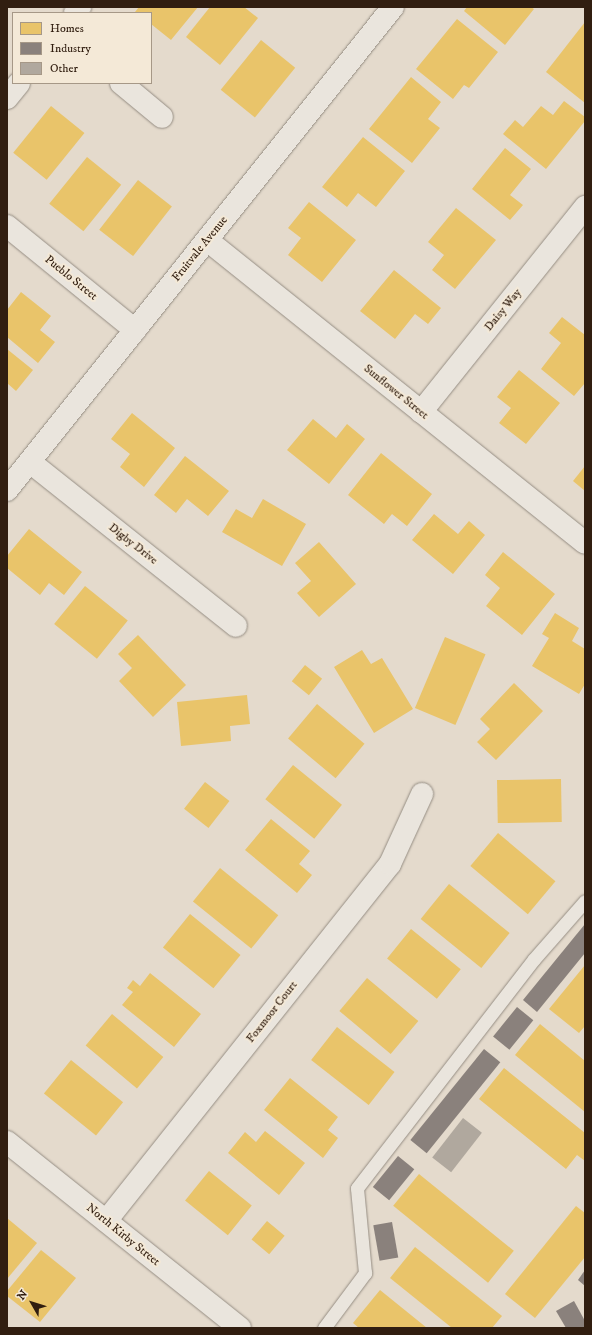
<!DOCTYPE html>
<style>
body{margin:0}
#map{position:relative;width:592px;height:1335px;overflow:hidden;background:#e4dacc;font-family:"IM FELL DW Pica",serif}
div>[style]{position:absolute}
.homes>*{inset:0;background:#e9c46a;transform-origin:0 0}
.industry>*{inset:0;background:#8a817c;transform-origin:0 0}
.building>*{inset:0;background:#b0a89e;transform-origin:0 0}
.roads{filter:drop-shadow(0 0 1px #958d83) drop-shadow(0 0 1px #958d83)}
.service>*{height:13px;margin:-6.5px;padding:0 6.5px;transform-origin:6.5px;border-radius:6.5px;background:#eae5dd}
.minor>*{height:22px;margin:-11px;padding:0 11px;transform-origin:11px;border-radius:11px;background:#eae5dd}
.tertiary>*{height:22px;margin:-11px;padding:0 11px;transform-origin:11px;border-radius:11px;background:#eae5dd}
span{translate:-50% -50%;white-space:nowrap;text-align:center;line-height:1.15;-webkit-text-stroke:4px #f4e9d7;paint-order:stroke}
.street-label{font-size:12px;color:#311e10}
.frame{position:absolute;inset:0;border:8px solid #311e10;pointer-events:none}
.legend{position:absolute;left:12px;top:12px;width:140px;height:72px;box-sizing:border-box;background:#f4e9d7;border:1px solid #a69887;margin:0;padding:5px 7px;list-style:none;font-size:12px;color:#311e10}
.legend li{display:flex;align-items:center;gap:8px;height:20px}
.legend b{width:20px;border:1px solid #a69887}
.north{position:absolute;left:12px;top:1283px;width:40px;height:40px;-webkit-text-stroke:3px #f4e9d7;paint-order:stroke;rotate:309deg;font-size:11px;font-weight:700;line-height:16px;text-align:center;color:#311e10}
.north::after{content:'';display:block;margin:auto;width:14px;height:18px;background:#311e10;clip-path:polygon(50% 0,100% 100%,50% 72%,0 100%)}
</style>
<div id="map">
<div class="homes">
<i style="clip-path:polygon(139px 7px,198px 7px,171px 40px,151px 24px,151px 13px,135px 12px)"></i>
<i style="clip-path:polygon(210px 7px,244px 7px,258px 18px,220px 65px,186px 37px)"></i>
<i style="clip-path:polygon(467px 7px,531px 7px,534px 9px,505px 45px,464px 11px)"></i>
<i style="clip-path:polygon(457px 19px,498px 52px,469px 88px,464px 85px,453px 99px,416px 69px)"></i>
<i style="clip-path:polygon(585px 22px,585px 103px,546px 72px)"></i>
<i style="left:261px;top:40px;width:44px;height:64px;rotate:39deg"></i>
<i style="clip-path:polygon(411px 77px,441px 102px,428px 119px,440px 128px,412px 163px,369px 129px)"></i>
<i style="clip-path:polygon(564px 101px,585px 117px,585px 121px,546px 169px,503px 134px,515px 120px,523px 127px,541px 106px,553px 115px)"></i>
<i style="left:51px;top:106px;width:43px;height:60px;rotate:39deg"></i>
<i style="clip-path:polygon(363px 137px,405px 171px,376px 207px,358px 193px,347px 207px,322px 187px)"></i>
<i style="clip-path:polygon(505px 148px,531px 169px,510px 195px,523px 205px,510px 220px,472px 189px)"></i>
<i style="left:87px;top:157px;width:44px;height:60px;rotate:39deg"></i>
<i style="left:138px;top:180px;width:43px;height:63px;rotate:38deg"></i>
<i style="clip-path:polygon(309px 202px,356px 240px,322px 282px,288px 255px,301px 238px,288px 228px)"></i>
<i style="clip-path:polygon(456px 208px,496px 240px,455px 289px,432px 270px,444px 255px,428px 242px)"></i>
<i style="clip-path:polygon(394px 270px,441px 308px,428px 324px,415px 314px,395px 339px,360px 311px)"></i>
<i style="clip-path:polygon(21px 292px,51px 316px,40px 330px,55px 342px,38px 363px,7px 337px,7px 310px)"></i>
<i style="clip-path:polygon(562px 317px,585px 335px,585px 383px,574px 396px,541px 369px,561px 343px,549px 333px)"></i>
<i style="clip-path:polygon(7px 349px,33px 370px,16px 391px,7px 383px)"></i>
<i style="clip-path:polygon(519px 370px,560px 403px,526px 444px,499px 423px,511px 408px,497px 397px)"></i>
<i style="clip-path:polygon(132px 413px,175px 448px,144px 487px,120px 467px,130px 454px,111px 439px)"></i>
<i style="clip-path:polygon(313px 419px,336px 438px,347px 424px,365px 439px,329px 484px,287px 450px)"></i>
<i style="clip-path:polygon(381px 453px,432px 494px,407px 526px,392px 514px,384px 524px,348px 495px)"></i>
<i style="clip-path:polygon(185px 456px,229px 491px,208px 516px,187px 499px,176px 513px,154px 495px)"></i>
<i style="clip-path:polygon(585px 466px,585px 491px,573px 481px)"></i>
<i style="clip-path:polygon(263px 499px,306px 524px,282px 566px,222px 532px,236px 509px,252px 518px)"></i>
<i style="clip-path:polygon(434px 514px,458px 534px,469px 521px,485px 535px,453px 574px,412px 540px)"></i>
<i style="clip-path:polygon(29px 529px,82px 572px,64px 595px,49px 583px,40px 595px,7px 568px,7px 556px)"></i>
<i style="clip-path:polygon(319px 542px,356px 584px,319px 617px,297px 593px,311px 581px,295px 563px)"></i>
<i style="clip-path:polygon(503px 552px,555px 594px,522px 635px,486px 606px,500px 588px,485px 575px)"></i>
<i style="left:85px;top:586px;width:55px;height:49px;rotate:39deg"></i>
<i style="clip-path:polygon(555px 613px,579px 628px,572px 641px,585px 649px,585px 684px,579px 694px,532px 666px,549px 638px,542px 634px)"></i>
<i style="clip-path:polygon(138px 635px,186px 685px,153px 717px,119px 681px,132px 668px,118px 654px)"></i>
<i style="left:445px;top:637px;width:44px;height:77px;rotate:23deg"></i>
<i style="clip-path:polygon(362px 650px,371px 664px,382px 658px,413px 709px,374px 733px,334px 667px)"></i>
<i style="left:305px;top:665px;width:22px;height:21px;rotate:39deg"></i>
<i style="clip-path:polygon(514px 683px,543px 711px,496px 760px,477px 742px,490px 729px,480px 719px)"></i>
<i style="clip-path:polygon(247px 695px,250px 724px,230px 726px,231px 741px,181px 746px,177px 702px)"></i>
<i style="left:317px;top:704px;width:62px;height:45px;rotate:40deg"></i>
<i style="left:293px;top:765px;width:63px;height:44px;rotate:39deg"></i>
<i style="left:561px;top:779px;width:43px;height:64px;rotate:89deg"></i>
<i style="left:205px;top:782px;width:31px;height:34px;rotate:38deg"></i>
<i style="clip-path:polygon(271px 819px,310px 851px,299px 864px,312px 875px,297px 893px,245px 850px)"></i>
<i style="left:498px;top:833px;width:75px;height:43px;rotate:40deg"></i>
<i style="left:220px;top:868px;width:75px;height:43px;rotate:39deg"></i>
<i style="left:449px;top:884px;width:78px;height:45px;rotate:39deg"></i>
<i style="left:190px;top:914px;width:65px;height:43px;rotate:39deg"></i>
<i style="left:411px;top:929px;width:64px;height:38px;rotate:39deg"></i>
<i style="clip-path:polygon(585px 965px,585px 1026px,579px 1033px,549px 1009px)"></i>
<i style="clip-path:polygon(150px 973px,201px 1014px,174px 1047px,122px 1005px,133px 992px,127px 988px,133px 980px,140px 986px)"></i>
<i style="left:367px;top:978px;width:67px;height:43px;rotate:40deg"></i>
<i style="left:112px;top:1014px;width:67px;height:41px;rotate:40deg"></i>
<i style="clip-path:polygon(540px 1024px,585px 1061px,585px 1112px,515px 1055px)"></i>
<i style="left:337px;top:1027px;width:73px;height:42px;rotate:38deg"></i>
<i style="left:71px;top:1060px;width:67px;height:43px;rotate:39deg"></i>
<i style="clip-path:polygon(504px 1068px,585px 1133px,585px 1161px,577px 1155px,566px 1169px,479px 1099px)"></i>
<i style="clip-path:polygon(290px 1078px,338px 1117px,328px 1130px,338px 1138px,323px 1158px,264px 1110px)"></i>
<i style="clip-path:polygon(265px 1131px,305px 1163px,279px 1195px,228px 1153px,245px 1132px,256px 1142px)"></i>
<i style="left:209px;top:1171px;width:55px;height:38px;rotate:39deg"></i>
<i style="left:419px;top:1174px;width:122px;height:41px;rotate:39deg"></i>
<i style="clip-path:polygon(576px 1206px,585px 1213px,585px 1257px,535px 1318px,505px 1294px)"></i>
<i style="clip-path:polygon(7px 1218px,37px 1243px,7px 1279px)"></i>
<i style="left:267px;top:1221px;width:23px;height:24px;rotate:40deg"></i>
<i style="clip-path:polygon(415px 1247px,502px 1316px,492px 1328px,452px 1328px,390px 1278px)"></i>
<i style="clip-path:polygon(41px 1250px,76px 1278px,40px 1322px,7px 1296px,7px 1291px)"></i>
<i style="clip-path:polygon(380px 1290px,427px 1328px,359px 1328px,353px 1323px)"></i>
</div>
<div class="industry">
<i style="clip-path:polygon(585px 924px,585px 953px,537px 1012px,523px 1000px)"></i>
<i style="left:517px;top:1007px;width:21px;height:38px;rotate:39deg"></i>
<i style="left:484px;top:1049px;width:21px;height:117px;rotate:39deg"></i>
<i style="left:398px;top:1156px;width:21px;height:40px;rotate:39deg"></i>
<i style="left:392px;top:1222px;width:36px;height:19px;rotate:80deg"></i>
<i style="clip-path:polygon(585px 1270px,585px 1286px,578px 1280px)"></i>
<i style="clip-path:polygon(574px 1301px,585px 1321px,585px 1328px,566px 1328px,556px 1311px)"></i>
</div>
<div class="building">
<i style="left:463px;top:1118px;width:24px;height:50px;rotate:38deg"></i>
</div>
<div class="roads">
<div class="service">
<i style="left:324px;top:1328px;width:69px;rotate:-53.3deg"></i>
<i style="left:365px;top:1273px;width:85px;rotate:-95.4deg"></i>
<i style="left:357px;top:1188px;width:289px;rotate:-52.3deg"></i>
<i style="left:534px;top:959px;width:77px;rotate:-48.7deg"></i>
</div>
<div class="minor">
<i style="left:75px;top:13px;width:8px;rotate:-50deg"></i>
<i style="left:121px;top:83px;width:53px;rotate:39.7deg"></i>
<i style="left:7px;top:98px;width:19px;rotate:-51deg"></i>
<i style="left:7px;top:226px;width:165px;rotate:39.1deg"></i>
<i style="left:207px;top:240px;width:484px;rotate:38.7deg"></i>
<i style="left:421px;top:412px;width:263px;rotate:-51.3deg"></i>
<i style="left:30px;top:462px;width:263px;rotate:38.5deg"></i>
<i style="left:7px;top:490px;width:618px;rotate:-51.37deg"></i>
<i style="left:106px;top:1221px;width:456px;rotate:-51.5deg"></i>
<i style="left:390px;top:864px;width:77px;rotate:-65.4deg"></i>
</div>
<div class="tertiary">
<i style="left:7px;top:1142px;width:298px;rotate:38.6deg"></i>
</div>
</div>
<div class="street-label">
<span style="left:200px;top:249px;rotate:-51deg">Fruitvale Avenue</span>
<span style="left:71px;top:278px;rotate:39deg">Pueblo Street</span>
<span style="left:503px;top:310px;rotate:-51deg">Daisy Way</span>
<span style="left:396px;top:392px;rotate:39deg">Sunflower Street</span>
<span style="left:133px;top:544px;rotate:38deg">Digby Drive</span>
<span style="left:272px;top:1012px;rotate:-52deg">Foxmoor Court</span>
<span style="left:123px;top:1235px;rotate:39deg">North Kirby Street</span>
</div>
<div class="frame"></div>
<ul class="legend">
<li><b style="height:11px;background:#e9c46a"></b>Homes</li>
<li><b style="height:11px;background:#8a817c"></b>Industry</li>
<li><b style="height:11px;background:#b0a89e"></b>Other</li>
</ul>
<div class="north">N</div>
</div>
